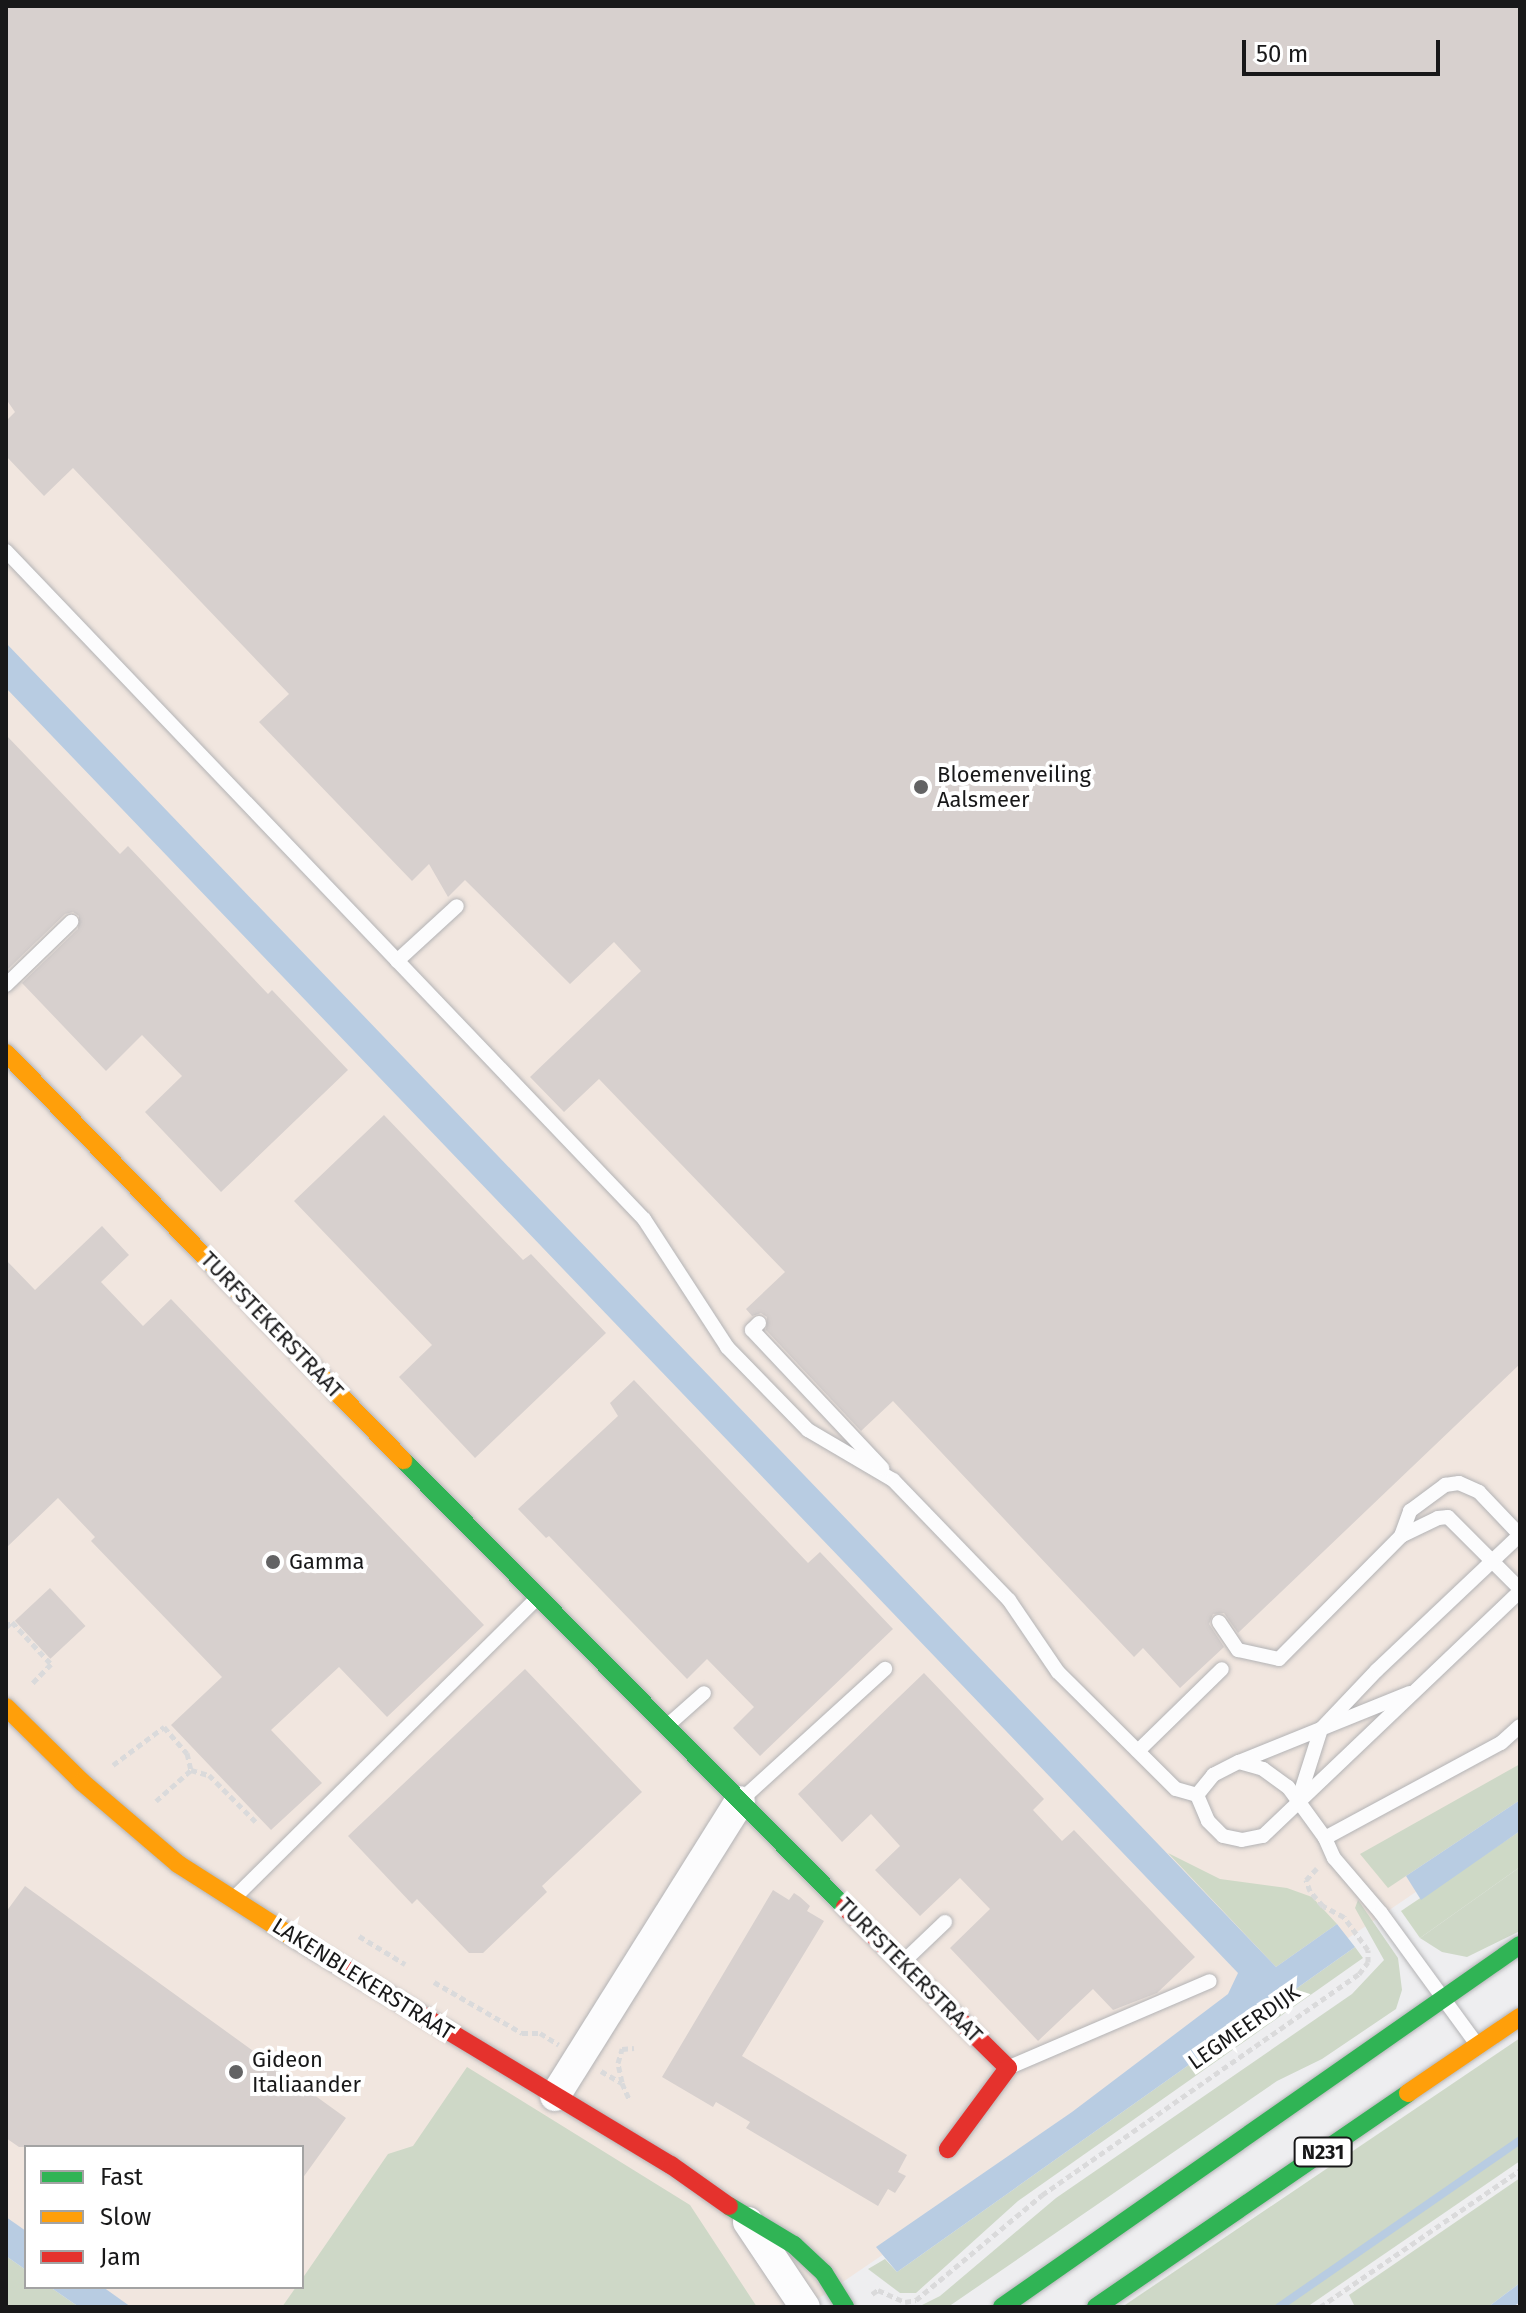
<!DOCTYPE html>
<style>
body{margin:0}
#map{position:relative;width:1526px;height:2313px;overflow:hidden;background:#eeeef0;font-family:"Fira Sans",sans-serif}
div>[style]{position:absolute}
.industrial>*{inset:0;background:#f1e6df}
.green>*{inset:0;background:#ced8c7}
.forest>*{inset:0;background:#ced9c6}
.water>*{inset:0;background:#b8cce2}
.stream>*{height:8px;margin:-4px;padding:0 4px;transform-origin:4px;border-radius:4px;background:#b8cce2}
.building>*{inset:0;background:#d7d0ce;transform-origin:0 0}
.path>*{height:5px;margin-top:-2.5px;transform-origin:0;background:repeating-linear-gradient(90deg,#dadadb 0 6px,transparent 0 10px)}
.roads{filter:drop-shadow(0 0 2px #b3b3b5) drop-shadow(0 0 2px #b3b3b5)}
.lane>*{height:14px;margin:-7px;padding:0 7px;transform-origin:7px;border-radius:7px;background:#fcfcfd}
.street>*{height:30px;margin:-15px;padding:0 15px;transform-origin:15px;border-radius:15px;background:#fcfcfd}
.fast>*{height:18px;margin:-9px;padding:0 9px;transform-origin:9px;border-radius:9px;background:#30b455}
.slow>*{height:18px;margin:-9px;padding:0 9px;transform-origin:9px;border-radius:9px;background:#ff9f0a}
.jam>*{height:18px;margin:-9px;padding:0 9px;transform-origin:9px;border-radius:9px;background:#e5322d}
.dots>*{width:22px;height:22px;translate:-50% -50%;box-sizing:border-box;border:4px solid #fff;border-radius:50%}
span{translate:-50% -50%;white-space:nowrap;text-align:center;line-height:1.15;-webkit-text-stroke:8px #fff;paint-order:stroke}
.shield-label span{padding:2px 6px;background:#fff;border:2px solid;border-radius:6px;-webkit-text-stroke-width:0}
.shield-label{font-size:20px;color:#181819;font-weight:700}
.poi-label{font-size:22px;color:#181819}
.left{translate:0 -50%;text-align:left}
.street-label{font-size:22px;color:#181819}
.frame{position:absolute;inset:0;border:8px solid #181819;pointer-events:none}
.legend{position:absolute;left:24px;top:2145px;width:280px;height:144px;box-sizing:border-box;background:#fff;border:2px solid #a3a3a3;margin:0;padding:10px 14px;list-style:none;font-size:24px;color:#181819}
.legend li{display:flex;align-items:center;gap:16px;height:40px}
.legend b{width:40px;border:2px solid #a3a3a3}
.scale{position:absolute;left:1242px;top:40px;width:198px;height:36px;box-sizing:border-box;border:4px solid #181819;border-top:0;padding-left:10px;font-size:24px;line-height:28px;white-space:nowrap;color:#181819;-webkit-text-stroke:6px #fff;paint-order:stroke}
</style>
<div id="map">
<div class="industrial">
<i style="clip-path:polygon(6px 6px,1520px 6px,1520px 1821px,806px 2307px,125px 2307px,97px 2287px,302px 2287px,302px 2147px,26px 2147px,26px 2236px,6px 2222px)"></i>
</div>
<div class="green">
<i style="clip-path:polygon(1520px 1764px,1520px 1800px,1388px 1888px,1360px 1854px)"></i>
<i style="clip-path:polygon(1520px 1867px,1520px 1931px,1467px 1957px,1442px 1952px,1420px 1938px)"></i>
<i style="clip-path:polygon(1358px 1900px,1398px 1958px,1402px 1990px,1396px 2009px,1322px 2059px,1277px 2081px,948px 2307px,918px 2307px,940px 2296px,1056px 2198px,1352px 1994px,1384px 1960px,1355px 1908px)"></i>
<i style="clip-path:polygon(1355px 1947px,1363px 1958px,1018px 2201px,916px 2293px,900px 2293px,868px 2269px,885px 2259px,897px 2272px)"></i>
<i style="clip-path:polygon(1520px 2038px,1520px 2161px,1307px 2307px,1122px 2307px)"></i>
<i style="clip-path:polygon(467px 2067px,690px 2205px,757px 2307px,282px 2307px,296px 2287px,302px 2287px,302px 2279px,388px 2154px,413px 2146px)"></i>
<i style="clip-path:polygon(1520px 2178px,1520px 2283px,1488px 2307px,1355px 2307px,1349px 2295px)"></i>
<i style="clip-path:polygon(6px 2256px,26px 2270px,26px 2287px,50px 2287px,79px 2307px,6px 2307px)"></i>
</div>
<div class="forest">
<i style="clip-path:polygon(1520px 1831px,1520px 1867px,1420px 1938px,1401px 1911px)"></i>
<i style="clip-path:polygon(1168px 1853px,1220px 1879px,1287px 1888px,1312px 1897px,1337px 1924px,1276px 1967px)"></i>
</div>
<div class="water">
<i style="clip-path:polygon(6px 643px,1276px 1967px,1337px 1924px,1355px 1947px,897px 2272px,876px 2247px,1072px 2112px,1228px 1994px,1238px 1973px,6px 688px)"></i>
<i style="clip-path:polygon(1520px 1800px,1520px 1831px,1421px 1900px,1406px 1876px)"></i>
<i style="clip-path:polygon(6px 2217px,26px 2231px,26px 2270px,6px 2256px)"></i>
<i style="clip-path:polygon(1520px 2283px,1520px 2302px,1513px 2307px,1488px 2307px)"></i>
<i style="clip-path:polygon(50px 2287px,103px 2287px,131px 2307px,79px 2307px)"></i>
</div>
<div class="stream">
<i style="left:1279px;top:2307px;width:293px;rotate:-34.7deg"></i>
</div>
<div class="building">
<i style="clip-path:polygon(6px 6px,1520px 6px,1520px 1364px,1238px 1633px,1224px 1613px,1213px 1614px,1209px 1624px,1224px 1647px,1180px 1688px,1143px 1648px,1134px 1657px,893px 1401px,861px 1431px,766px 1330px,767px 1317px,761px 1313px,752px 1316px,746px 1309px,785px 1272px,599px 1079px,564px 1112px,530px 1077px,641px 971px,614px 942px,570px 984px,465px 880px,448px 897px,429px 864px,412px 881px,259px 722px,289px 694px,73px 468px,44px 496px,6px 456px,6px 421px,15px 412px,6px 399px)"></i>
<i style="clip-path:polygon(6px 735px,120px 854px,128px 846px,268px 994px,272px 990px,348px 1070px,221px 1192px,145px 1112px,182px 1076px,142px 1035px,106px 1071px,22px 983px,78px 929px,79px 916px,73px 912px,65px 914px,8px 969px,6px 966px)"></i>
<i style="clip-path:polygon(384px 1115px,523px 1260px,531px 1254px,606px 1333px,475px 1458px,399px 1377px,432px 1345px,294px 1201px)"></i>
<i style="clip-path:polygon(102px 1226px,129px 1255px,101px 1282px,143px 1326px,171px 1299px,484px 1625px,387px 1717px,339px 1667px,271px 1730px,322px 1783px,271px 1830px,171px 1725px,222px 1677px,91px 1541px,95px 1537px,58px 1498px,6px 1548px,6px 1260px,35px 1290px)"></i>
<i style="clip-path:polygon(634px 1380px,808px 1563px,820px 1552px,893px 1629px,760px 1756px,733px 1728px,754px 1707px,707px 1659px,687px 1679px,549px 1536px,546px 1538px,518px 1509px,618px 1416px,610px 1403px)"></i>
<i style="left:50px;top:1588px;width:52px;height:48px;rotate:47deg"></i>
<i style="clip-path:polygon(525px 1669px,642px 1792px,542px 1886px,547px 1892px,483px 1953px,469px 1953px,417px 1899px,412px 1904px,348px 1836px)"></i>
<i style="clip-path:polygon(924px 1673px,1044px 1799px,1033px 1810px,1062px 1841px,1074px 1830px,1195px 1957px,1157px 1993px,1113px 2010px,1093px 1989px,1038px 2041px,950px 1948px,990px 1909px,960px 1878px,920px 1916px,875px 1870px,900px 1846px,871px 1814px,842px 1842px,798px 1794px)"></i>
<i style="clip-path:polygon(25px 1886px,346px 2118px,302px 2179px,302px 2147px,19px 2147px,6px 2138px,6px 1912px)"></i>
<i style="clip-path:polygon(773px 1890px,789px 1900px,794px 1893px,800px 1897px,810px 1906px,807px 1911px,824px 1921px,742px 2056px,907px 2155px,898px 2172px,906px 2176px,895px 2193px,888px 2189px,878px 2206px,746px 2128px,750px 2122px,716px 2102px,713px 2107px,662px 2077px)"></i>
</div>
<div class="path">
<i style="left:6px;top:1627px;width:8px;rotate:-40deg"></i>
<i style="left:12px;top:1622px;width:57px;rotate:47.1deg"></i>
<i style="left:51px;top:1664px;width:29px;rotate:134deg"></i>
<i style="left:113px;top:1765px;width:64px;rotate:-36.7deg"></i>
<i style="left:164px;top:1727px;width:35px;rotate:49deg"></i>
<i style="left:187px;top:1753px;width:17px;rotate:77deg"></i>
<i style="left:156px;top:1801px;width:47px;rotate:-41.5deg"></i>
<i style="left:191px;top:1770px;width:19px;rotate:16deg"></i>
<i style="left:209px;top:1775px;width:66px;rotate:45deg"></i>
<i style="left:359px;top:1936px;width:54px;rotate:31.3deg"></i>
<i style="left:434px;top:1982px;width:102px;rotate:30.1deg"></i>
<i style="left:522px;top:2033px;width:18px"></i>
<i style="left:540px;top:2033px;width:22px;rotate:32deg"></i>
<i style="left:601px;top:2071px;width:24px;rotate:30deg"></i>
<i style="left:622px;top:2083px;width:17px;rotate:66deg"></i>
<i style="left:622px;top:2082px;width:19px;rotate:-102deg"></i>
<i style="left:618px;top:2063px;width:15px;rotate:-74deg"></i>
<i style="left:622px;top:2049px;width:12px;rotate:-5deg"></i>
<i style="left:872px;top:2294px;width:7px;rotate:-34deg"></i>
<i style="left:878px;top:2290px;width:30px;rotate:24deg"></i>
<i style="left:905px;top:2302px;width:11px;rotate:-10deg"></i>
<i style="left:916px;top:2300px;width:164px;rotate:-39.8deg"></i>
<i style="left:1042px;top:2195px;width:386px;rotate:-34.9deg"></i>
<i style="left:1359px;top:1974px;width:15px;rotate:-53deg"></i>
<i style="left:1368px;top:1962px;width:12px;rotate:-90deg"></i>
<i style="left:1368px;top:1950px;width:41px;rotate:-126deg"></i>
<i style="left:1344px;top:1917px;width:24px;rotate:-152deg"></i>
<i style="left:1323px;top:1906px;width:20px;rotate:-131deg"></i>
<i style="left:1310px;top:1891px;width:12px;rotate:-110deg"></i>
<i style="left:1306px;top:1880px;width:16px;rotate:-47deg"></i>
<i style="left:1320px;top:2307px;width:242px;rotate:-34.4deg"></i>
</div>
<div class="roads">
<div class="lane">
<i style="left:6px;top:551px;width:924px;rotate:46.32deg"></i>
<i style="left:644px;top:1219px;width:153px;rotate:57deg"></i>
<i style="left:727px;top:1347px;width:116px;rotate:45.7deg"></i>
<i style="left:808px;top:1430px;width:99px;rotate:30.5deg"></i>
<i style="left:893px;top:1480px;width:167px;rotate:46deg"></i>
<i style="left:1009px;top:1600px;width:87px;rotate:55.8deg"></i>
<i style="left:1058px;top:1672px;width:166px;rotate:44.8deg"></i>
<i style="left:1176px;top:1789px;width:22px;rotate:16deg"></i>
<i style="left:397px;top:961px;width:81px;rotate:-42.5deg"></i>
<i style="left:6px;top:985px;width:91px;rotate:-44.1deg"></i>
<i style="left:759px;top:1323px;width:10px;rotate:135deg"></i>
<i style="left:752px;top:1330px;width:190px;rotate:46.7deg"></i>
<i style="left:1401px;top:1536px;width:41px;rotate:-25.9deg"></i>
<i style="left:1438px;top:1518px;width:10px;rotate:-6deg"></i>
<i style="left:1448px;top:1517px;width:102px;rotate:45deg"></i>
<i style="left:1219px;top:1622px;width:34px;rotate:56deg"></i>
<i style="left:1238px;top:1650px;width:42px;rotate:12.4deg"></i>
<i style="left:1279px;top:1659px;width:173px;rotate:-45.2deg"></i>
<i style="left:1401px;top:1536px;width:27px;rotate:-70deg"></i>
<i style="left:1410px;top:1511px;width:44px;rotate:-36.6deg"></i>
<i style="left:1445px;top:1485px;width:14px;rotate:-8deg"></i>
<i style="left:1459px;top:1483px;width:22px;rotate:24deg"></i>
<i style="left:1479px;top:1492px;width:59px;rotate:46.4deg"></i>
<i style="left:668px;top:1725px;width:48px;rotate:-41.6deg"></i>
<i style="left:1138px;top:1751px;width:117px;rotate:-44.3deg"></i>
<i style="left:1239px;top:1762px;width:184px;rotate:-22deg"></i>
<i style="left:1197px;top:1795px;width:28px;rotate:67deg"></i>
<i style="left:1208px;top:1821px;width:21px;rotate:45deg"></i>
<i style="left:1223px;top:1836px;width:19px;rotate:12deg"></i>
<i style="left:1242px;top:1840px;width:21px;rotate:-11deg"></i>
<i style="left:1263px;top:1836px;width:355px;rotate:-43.6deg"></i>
<i style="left:1197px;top:1795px;width:26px;rotate:-51deg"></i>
<i style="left:1213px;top:1775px;width:29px;rotate:-27deg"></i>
<i style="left:1239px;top:1762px;width:25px;rotate:16deg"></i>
<i style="left:1263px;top:1769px;width:31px;rotate:36deg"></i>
<i style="left:1288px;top:1787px;width:63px;rotate:54deg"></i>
<i style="left:1325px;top:1838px;width:22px;rotate:66deg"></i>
<i style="left:1334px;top:1858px;width:72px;rotate:49.5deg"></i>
<i style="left:1381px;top:1913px;width:160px;rotate:53.9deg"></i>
<i style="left:741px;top:1800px;width:195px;rotate:-42.3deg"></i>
<i style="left:1298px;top:1801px;width:76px;rotate:-72.3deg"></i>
<i style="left:1321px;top:1729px;width:81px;rotate:-46.5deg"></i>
<i style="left:1377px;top:1670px;width:197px;rotate:-43.4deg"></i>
<i style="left:1325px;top:1838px;width:200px;rotate:-28.4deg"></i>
<i style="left:1501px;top:1743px;width:25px;rotate:-42deg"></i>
<i style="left:236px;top:1896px;width:419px;rotate:-44.7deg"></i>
<i style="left:903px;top:1962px;width:58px;rotate:-43.6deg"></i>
<i style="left:1012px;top:2066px;width:215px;rotate:-23.2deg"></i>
</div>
<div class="street">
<i style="left:555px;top:2096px;width:348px;rotate:-57.9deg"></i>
<i style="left:748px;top:2222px;width:102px;rotate:56.2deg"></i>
</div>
<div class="fast">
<i style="left:403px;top:1460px;width:629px;rotate:45.32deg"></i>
<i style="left:729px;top:2206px;width:76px;rotate:31deg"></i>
<i style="left:794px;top:2245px;width:41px;rotate:43deg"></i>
<i style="left:824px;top:2273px;width:40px;rotate:58deg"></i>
<i style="left:1002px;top:2307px;width:632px;rotate:-34.95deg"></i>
<i style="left:1096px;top:2307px;width:378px;rotate:-34.4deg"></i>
</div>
<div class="slow">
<i style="left:6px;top:1053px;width:569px;rotate:45.71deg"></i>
<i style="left:6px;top:1707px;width:107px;rotate:44.6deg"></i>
<i style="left:82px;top:1782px;width:126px;rotate:40.5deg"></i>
<i style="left:178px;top:1864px;width:143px;rotate:32.5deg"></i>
<i style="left:1408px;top:2093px;width:135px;rotate:-34.2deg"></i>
</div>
<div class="jam">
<i style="left:845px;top:1907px;width:229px;rotate:44.6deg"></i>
<i style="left:1008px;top:2068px;width:101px;rotate:126.5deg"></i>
<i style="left:299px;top:1941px;width:434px;rotate:31.1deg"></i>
<i style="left:671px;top:2165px;width:71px;rotate:35.3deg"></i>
</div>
</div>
<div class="dots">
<i style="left:921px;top:787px;background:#636364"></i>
<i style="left:273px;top:1562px;background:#636364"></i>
<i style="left:236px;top:2072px;background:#636364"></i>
</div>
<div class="shield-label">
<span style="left:1323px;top:2152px">N231</span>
</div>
<div class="poi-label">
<span class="left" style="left:937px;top:787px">Bloemenveiling<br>Aalsmeer</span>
<span class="left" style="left:289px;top:1562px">Gamma</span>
<span class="left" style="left:252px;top:2072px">Gideon<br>Italiaander</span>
</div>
<div class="street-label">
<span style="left:272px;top:1325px;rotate:46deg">TURFSTEKERSTRAAT</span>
<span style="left:910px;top:1970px;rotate:45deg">TURFSTEKERSTRAAT</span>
<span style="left:363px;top:1979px;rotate:32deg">LAKENBLEKERSTRAAT</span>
<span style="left:1244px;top:2027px;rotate:-35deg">LEGMEERDIJK</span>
</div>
<div class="frame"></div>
<ul class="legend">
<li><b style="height:10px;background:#30b455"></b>Fast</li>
<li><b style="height:10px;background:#ff9f0a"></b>Slow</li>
<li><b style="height:10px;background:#e5322d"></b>Jam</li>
</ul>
<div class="scale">50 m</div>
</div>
